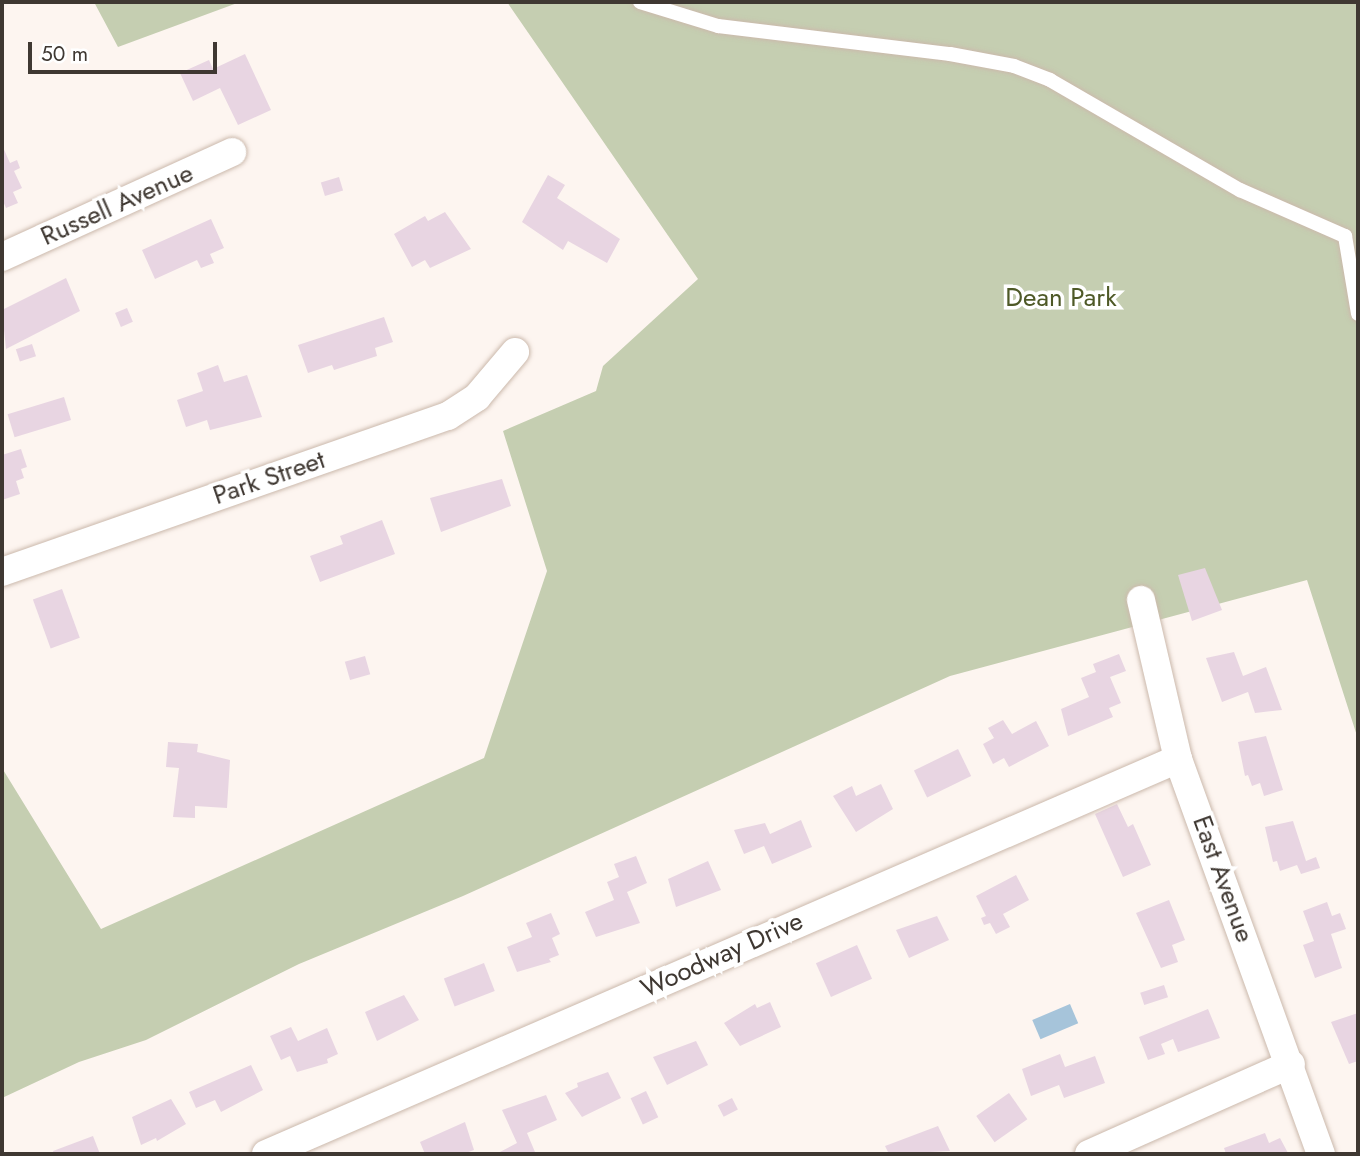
<!DOCTYPE html>
<style>
body{margin:0}
#map{position:relative;width:1360px;height:1156px;overflow:hidden;background:#fdf5f0;font-family:Jost,sans-serif}
div>[style]{position:absolute}
.green>*{inset:0;background:#c5ceb1}
.water>*{inset:0;background:#a6c4da;transform-origin:0 0}
.building>*{inset:0;background:#e8d5e2;transform-origin:0 0}
.roads{filter:drop-shadow(0 0 2px #cbb9ac) drop-shadow(0 0 2px #cbb9ac)}
.service>*{height:14px;margin:-7px;padding:0 7px;transform-origin:7px;border-radius:7px;background:#fff}
.minor>*{height:28px;margin:-14px;padding:0 14px;transform-origin:14px;border-radius:14px;background:#fff}
span{translate:-50% -50%;white-space:nowrap;text-align:center;line-height:1.15;-webkit-text-stroke:7px #fff;paint-order:stroke}
.street-label{font-size:26px;color:#3f3832}
.park-label{font-size:26px;color:#4e5927}
.frame{position:absolute;inset:0;border:4px solid #3f3832;pointer-events:none}
.scale{position:absolute;left:28px;top:42px;width:189px;height:32px;box-sizing:border-box;border:4px solid #3f3832;border-top:0;padding-left:9px;font-size:21px;line-height:24px;white-space:nowrap;color:#3f3832;-webkit-text-stroke:5px #fff;paint-order:stroke}
</style>
<div id="map">
<div class="green">
<i style="clip-path:polygon(94px 2px,240px 2px,118px 47px)"></i>
<i style="clip-path:polygon(507px 2px,1358px 2px,1358px 739px,1307px 580px,950px 676px,463px 896px,299px 964px,146px 1040px,79px 1062px,2px 1098px,2px 768px,101px 929px,484px 758px,547px 571px,503px 431px,596px 391px,603px 366px,698px 279px)"></i>
</div>
<div class="water">
<i style="left:1070px;top:1004px;width:21px;height:41px;rotate:67deg"></i>
</div>
<div class="building">
<i style="clip-path:polygon(245px 54px,271px 110px,238px 125px,220px 88px,193px 101px,180px 73px,209px 60px,213px 69px)"></i>
<i style="clip-path:polygon(2px 145px,10px 163px,17px 160px,20px 168px,14px 171px,22px 188px,13px 192px,18px 203px,6px 208px,2px 199px)"></i>
<i style="clip-path:polygon(548px 175px,565px 185px,557px 198px,620px 239px,607px 263px,568px 241px,563px 250px,522px 222px)"></i>
<i style="left:339px;top:177px;width:14px;height:19px;rotate:73deg"></i>
<i style="clip-path:polygon(445px 212px,471px 249px,430px 268px,425px 260px,412px 267px,394px 234px,425px 216px,428px 221px)"></i>
<i style="clip-path:polygon(211px 219px,224px 248px,210px 254px,214px 263px,201px 268px,197px 260px,155px 279px,142px 250px)"></i>
<i style="clip-path:polygon(66px 278px,80px 311px,6px 349px,2px 310px)"></i>
<i style="left:127px;top:308px;width:15px;height:13px;rotate:67deg"></i>
<i style="clip-path:polygon(384px 317px,393px 342px,375px 348px,377px 356px,334px 370px,332px 365px,308px 373px,298px 345px)"></i>
<i style="left:32px;top:344px;width:13px;height:17px;rotate:72deg"></i>
<i style="clip-path:polygon(218px 365px,224px 382px,247px 375px,262px 417px,210px 430px,207px 420px,186px 427px,177px 400px,203px 391px,197px 373px)"></i>
<i style="left:64px;top:397px;width:24px;height:59px;rotate:73deg"></i>
<i style="clip-path:polygon(21px 449px,27px 467px,21px 469px,24px 478px,16px 481px,20px 494px,2px 500px,2px 455px)"></i>
<i style="clip-path:polygon(502px 479px,511px 506px,441px 532px,430px 498px)"></i>
<i style="clip-path:polygon(382px 520px,395px 554px,320px 582px,310px 556px,343px 544px,340px 536px)"></i>
<i style="clip-path:polygon(1205px 568px,1222px 610px,1192px 621px,1178px 575px)"></i>
<i style="left:62px;top:589px;width:52px;height:31px;rotate:70deg"></i>
<i style="clip-path:polygon(1234px 652px,1243px 676px,1266px 667px,1282px 710px,1255px 713px,1248px 692px,1222px 702px,1206px 658px)"></i>
<i style="clip-path:polygon(1119px 654px,1126px 671px,1110px 677px,1121px 703px,1109px 708px,1113px 717px,1068px 736px,1061px 709px,1089px 697px,1081px 678px,1096px 672px,1093px 664px)"></i>
<i style="left:365px;top:656px;width:19px;height:21px;rotate:74deg"></i>
<i style="clip-path:polygon(1003px 720px,1012px 734px,1036px 721px,1049px 746px,1009px 767px,1004px 758px,993px 764px,983px 744px,994px 738px,988px 728px)"></i>
<i style="clip-path:polygon(1266px 736px,1283px 790px,1264px 796px,1260px 783px,1252px 786px,1248px 775px,1245px 776px,1238px 742px)"></i>
<i style="clip-path:polygon(168px 742px,198px 744px,197px 752px,230px 760px,227px 808px,195px 806px,195px 818px,173px 817px,179px 768px,166px 767px)"></i>
<i style="left:958px;top:749px;width:30px;height:49px;rotate:64deg"></i>
<i style="clip-path:polygon(881px 784px,893px 809px,856px 832px,833px 796px,852px 786px,856px 796px)"></i>
<i style="clip-path:polygon(1117px 804px,1128px 827px,1133px 824px,1151px 865px,1123px 877px,1095px 814px)"></i>
<i style="clip-path:polygon(801px 820px,812px 847px,772px 864px,764px 846px,744px 854px,734px 830px,765px 823px,770px 834px)"></i>
<i style="clip-path:polygon(1293px 821px,1306px 861px,1316px 857px,1320px 868px,1301px 874px,1297px 865px,1280px 871px,1277px 861px,1273px 862px,1265px 827px)"></i>
<i style="clip-path:polygon(636px 856px,647px 883px,627px 892px,640px 923px,596px 937px,585px 912px,614px 900px,607px 882px,619px 877px,614px 864px)"></i>
<i style="clip-path:polygon(708px 861px,721px 890px,676px 907px,668px 879px)"></i>
<i style="clip-path:polygon(1016px 875px,1029px 900px,1003px 914px,1010px 927px,996px 934px,990px 923px,984px 925px,981px 918px,986px 916px,976px 896px)"></i>
<i style="clip-path:polygon(1169px 900px,1185px 940px,1172px 945px,1178px 962px,1161px 968px,1136px 913px)"></i>
<i style="clip-path:polygon(1327px 902px,1332px 916px,1340px 913px,1346px 929px,1331px 934px,1342px 968px,1315px 978px,1303px 945px,1314px 941px,1303px 911px)"></i>
<i style="clip-path:polygon(551px 913px,560px 934px,552px 938px,559px 955px,549px 959px,551px 962px,517px 972px,507px 947px,532px 937px,526px 923px)"></i>
<i style="clip-path:polygon(937px 916px,949px 940px,909px 958px,896px 930px)"></i>
<i style="left:857px;top:945px;width:37px;height:45px;rotate:66deg"></i>
<i style="left:484px;top:963px;width:30px;height:43px;rotate:69deg"></i>
<i style="left:1164px;top:985px;width:13px;height:25px;rotate:72deg"></i>
<i style="clip-path:polygon(404px 995px,419px 1020px,377px 1041px,365px 1012px)"></i>
<i style="clip-path:polygon(770px 1002px,781px 1027px,740px 1046px,724px 1023px,755px 1004px,757px 1008px)"></i>
<i style="clip-path:polygon(1208px 1009px,1220px 1038px,1178px 1052px,1173px 1039px,1161px 1044px,1165px 1054px,1148px 1060px,1139px 1037px)"></i>
<i style="clip-path:polygon(1358px 1013px,1358px 1061px,1349px 1064px,1331px 1022px)"></i>
<i style="clip-path:polygon(291px 1027px,298px 1041px,327px 1028px,338px 1054px,327px 1059px,328px 1063px,297px 1072px,290px 1056px,281px 1060px,270px 1036px)"></i>
<i style="clip-path:polygon(696px 1041px,708px 1065px,667px 1085px,653px 1057px)"></i>
<i style="clip-path:polygon(1060px 1054px,1065px 1067px,1095px 1056px,1105px 1083px,1064px 1098px,1059px 1085px,1031px 1096px,1022px 1069px)"></i>
<i style="clip-path:polygon(251px 1065px,263px 1090px,221px 1112px,215px 1100px,196px 1108px,189px 1092px)"></i>
<i style="clip-path:polygon(608px 1072px,621px 1098px,582px 1117px,565px 1093px,578px 1087px,577px 1083px)"></i>
<i style="left:646px;top:1091px;width:29px;height:17px;rotate:65deg"></i>
<i style="left:1009px;top:1093px;width:32px;height:40px;rotate:55deg"></i>
<i style="clip-path:polygon(546px 1095px,557px 1120px,527px 1133px,535px 1152px,496px 1154px,517px 1143px,502px 1110px)"></i>
<i style="left:732px;top:1098px;width:13px;height:16px;rotate:63deg"></i>
<i style="clip-path:polygon(171px 1099px,186px 1124px,157px 1141px,156px 1138px,141px 1145px,132px 1117px)"></i>
<i style="clip-path:polygon(465px 1122px,474px 1150px,463px 1154px,425px 1154px,420px 1142px)"></i>
<i style="clip-path:polygon(938px 1126px,950px 1151px,889px 1154px,885px 1146px)"></i>
<i style="clip-path:polygon(1265px 1133px,1269px 1143px,1280px 1138px,1288px 1153px,1226px 1154px,1224px 1148px)"></i>
<i style="clip-path:polygon(93px 1136px,100px 1154px,54px 1154px,53px 1151px)"></i>
</div>
<div class="roads">
<div class="service">
<i style="left:640px;top:2px;width:82px;rotate:17.1deg"></i>
<i style="left:718px;top:26px;width:234px;rotate:6.9deg"></i>
<i style="left:950px;top:54px;width:65px;rotate:10.6deg"></i>
<i style="left:1014px;top:66px;width:39px;rotate:21deg"></i>
<i style="left:1050px;top:80px;width:220px;rotate:30.1deg"></i>
<i style="left:1240px;top:190px;width:115px;rotate:23.7deg"></i>
<i style="left:1345px;top:236px;width:79px;rotate:80.5deg"></i>
</div>
<div class="minor">
<i style="left:2px;top:257px;width:253px;rotate:-24.5deg"></i>
<i style="left:2px;top:572px;width:472px;rotate:-19.3deg"></i>
<i style="left:448px;top:416px;width:35px;rotate:-33deg"></i>
<i style="left:477px;top:397px;width:59px;rotate:-49.8deg"></i>
<i style="left:1141px;top:600px;width:163px;rotate:76.9deg"></i>
<i style="left:1178px;top:759px;width:420px;rotate:70.1deg"></i>
<i style="left:266px;top:1154px;width:994px;rotate:-23.42deg"></i>
<i style="left:1089px;top:1154px;width:221px;rotate:-24deg"></i>
</div>
</div>
<div class="street-label">
<span style="left:117px;top:205px;rotate:-24deg">Russell Avenue</span>
<span style="left:269px;top:478px;rotate:-19deg">Park Street</span>
<span style="left:1223px;top:879px;rotate:70deg">East Avenue</span>
<span style="left:722px;top:955px;rotate:-24deg">Woodway Drive</span>
</div>
<div class="park-label">
<span style="left:1061px;top:298px">Dean Park</span>
</div>
<div class="frame"></div>
<div class="scale">50 m</div>
</div>
